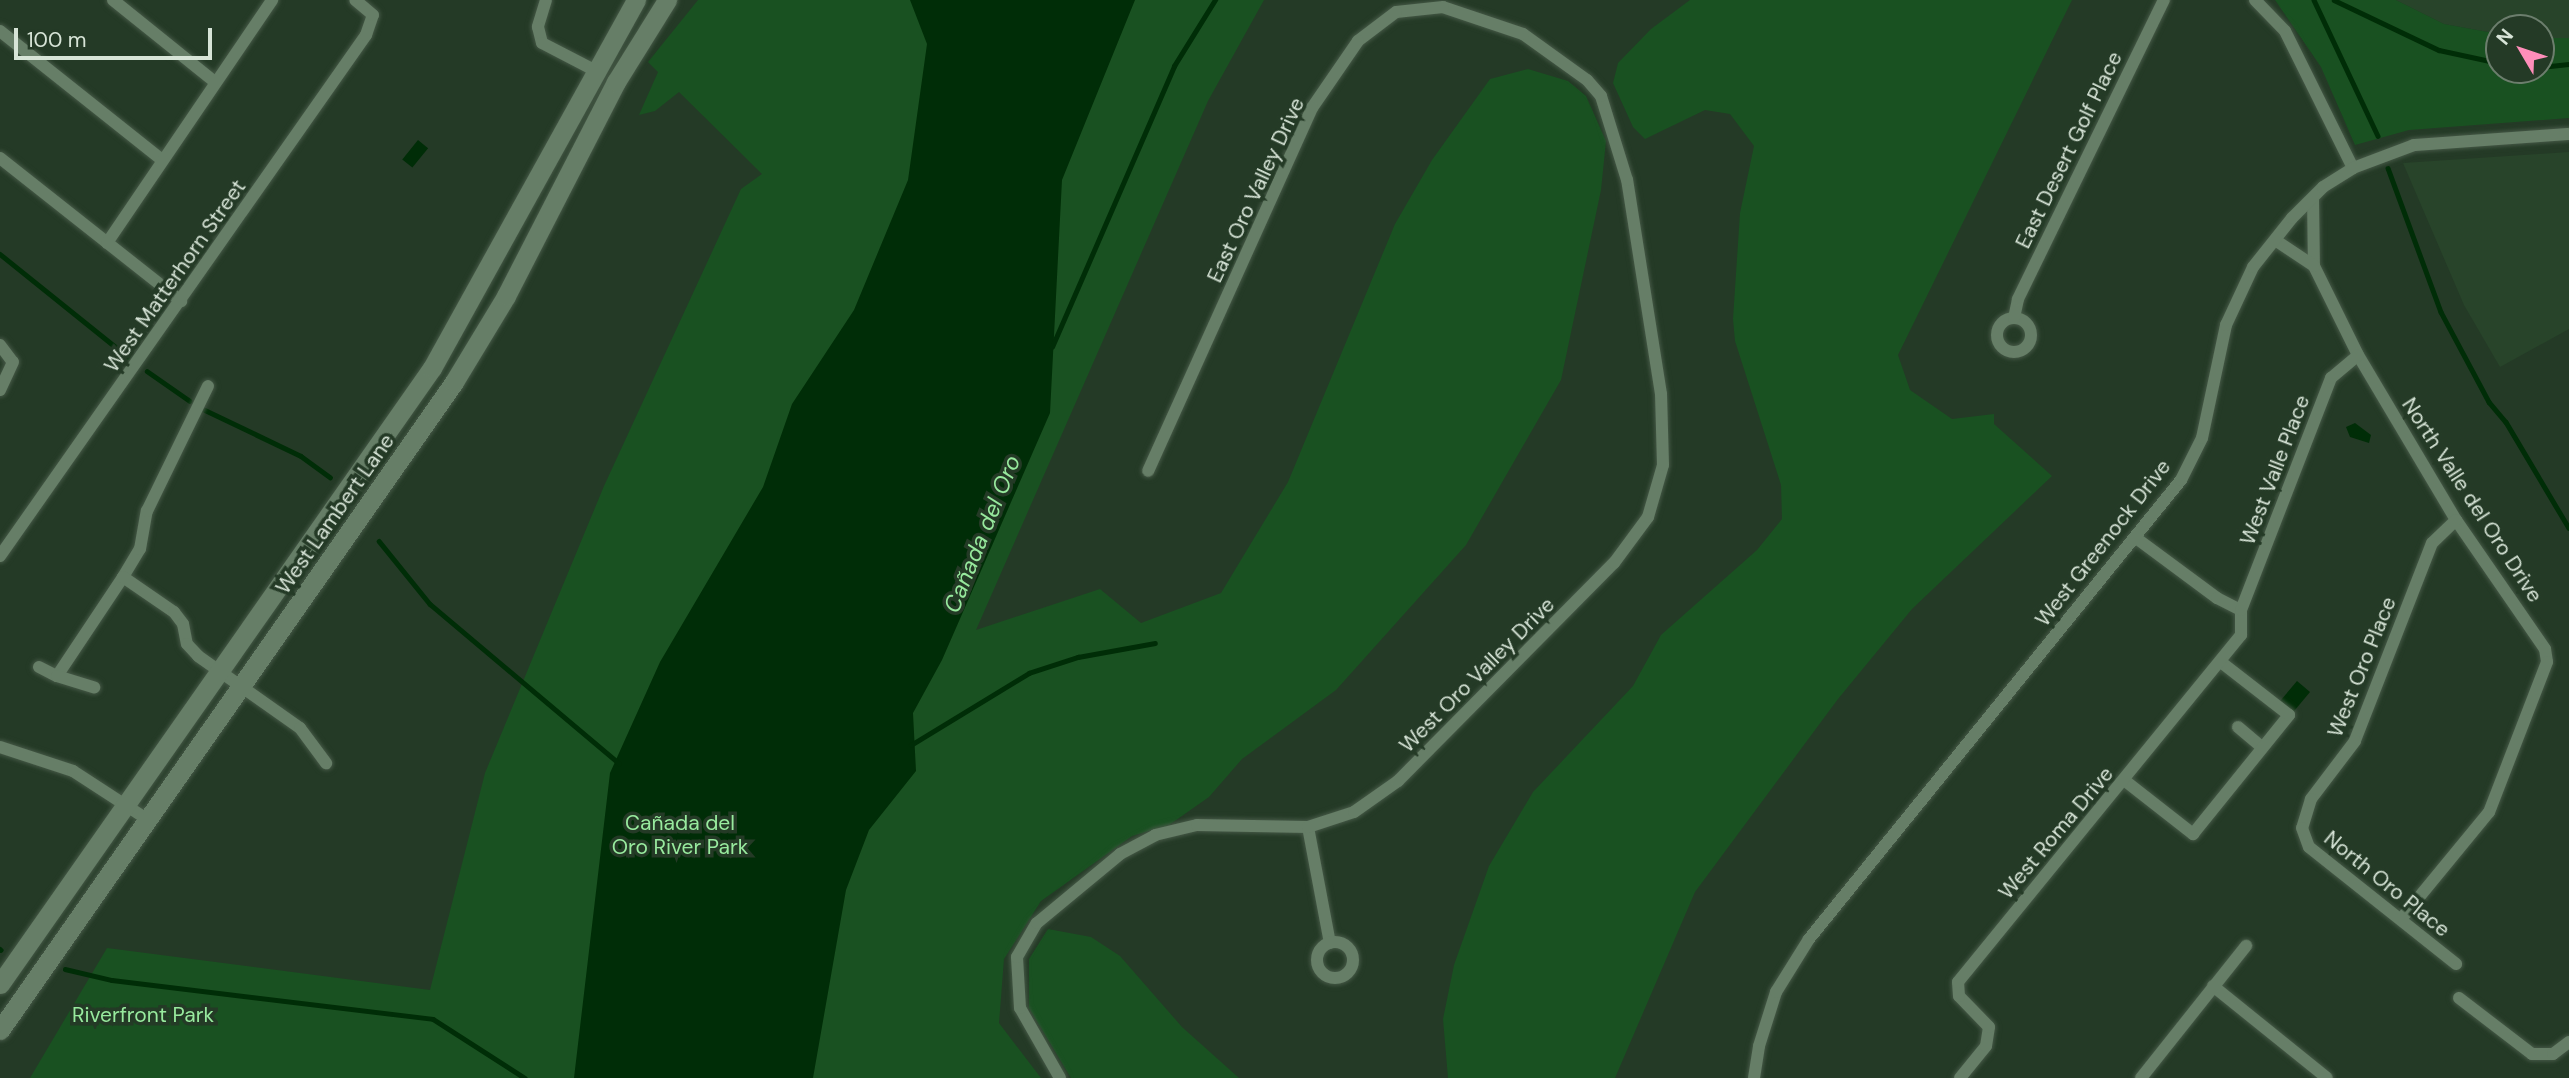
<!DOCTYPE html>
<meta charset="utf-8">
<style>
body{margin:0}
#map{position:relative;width:2569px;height:1078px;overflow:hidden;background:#243a26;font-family:"DM Sans",sans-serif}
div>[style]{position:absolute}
.built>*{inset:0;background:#28442a}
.green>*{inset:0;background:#195121}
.water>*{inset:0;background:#002d07;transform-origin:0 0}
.stream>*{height:4.5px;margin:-2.25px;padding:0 2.25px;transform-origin:2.25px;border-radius:2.25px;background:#002d07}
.roads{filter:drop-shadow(0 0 2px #455846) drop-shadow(0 0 2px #455846)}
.street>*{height:12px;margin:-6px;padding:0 6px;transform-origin:6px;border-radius:6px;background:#667e67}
.street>.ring{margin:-6px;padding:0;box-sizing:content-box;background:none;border:12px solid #667e67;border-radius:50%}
.secondary>*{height:19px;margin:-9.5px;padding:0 9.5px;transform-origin:9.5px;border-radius:9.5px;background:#667e67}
span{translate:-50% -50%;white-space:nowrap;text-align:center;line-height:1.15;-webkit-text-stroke:7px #243a26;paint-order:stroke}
.street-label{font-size:21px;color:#d7e4d7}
.park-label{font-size:21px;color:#98ea9e}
.water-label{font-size:23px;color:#97e99d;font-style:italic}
.north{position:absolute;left:2485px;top:14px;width:70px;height:70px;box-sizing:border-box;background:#243a26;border:2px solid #6c7e6d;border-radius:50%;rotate:309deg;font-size:19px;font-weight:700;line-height:28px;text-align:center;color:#d7e4d7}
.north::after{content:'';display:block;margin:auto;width:24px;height:32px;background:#ff8eba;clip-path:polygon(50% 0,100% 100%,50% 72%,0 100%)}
.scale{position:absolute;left:14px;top:28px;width:198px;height:32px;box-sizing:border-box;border:4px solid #d7e4d7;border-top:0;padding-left:9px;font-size:21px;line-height:24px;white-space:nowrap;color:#d7e4d7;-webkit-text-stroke:5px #243a26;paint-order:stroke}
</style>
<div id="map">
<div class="built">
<i style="clip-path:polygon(2396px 0,2569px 0,2569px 38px,2541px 38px,2541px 28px,2499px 28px,2499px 34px,2444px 24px)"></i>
<i style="clip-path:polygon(2569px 152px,2569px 329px,2500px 367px,2464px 305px,2403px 163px)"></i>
</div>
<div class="green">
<i style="clip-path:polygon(698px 0,1264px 0,1208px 101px,976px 630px,1100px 589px,1141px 623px,1221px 593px,1288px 482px,1395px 224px,1432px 160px,1490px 79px,1528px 69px,1568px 81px,1586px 96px,1606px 141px,1601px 190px,1561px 380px,1466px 545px,1336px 690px,1242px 759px,1209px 797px,1169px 825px,1132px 836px,1041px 901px,1004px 959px,999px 1023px,1041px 1078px,30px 1078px,107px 948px,430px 990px,485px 773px,604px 486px,741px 189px,762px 174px,679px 92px,655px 111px,639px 115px,658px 72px,648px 62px)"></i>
<i style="clip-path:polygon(1690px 0,2072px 0,1898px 355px,1910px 390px,1952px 419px,1994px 414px,1994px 424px,2052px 476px,1912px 609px,1838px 699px,1695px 892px,1615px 1078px,1448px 1078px,1443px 1019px,1454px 965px,1489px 866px,1533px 792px,1633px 686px,1661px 635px,1757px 550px,1782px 519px,1781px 485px,1735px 341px,1733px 319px,1740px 213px,1754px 146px,1730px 114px,1705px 110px,1645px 139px,1633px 127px,1613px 83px,1618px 63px,1651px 29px)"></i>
<i style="clip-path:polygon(2275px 0,2396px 0,2444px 24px,2499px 34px,2499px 70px,2541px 70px,2541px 38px,2569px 38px,2569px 118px,2409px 130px,2355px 145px,2321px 67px)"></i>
<i style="clip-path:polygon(1048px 929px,1091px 937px,1120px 956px,1182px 1027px,1239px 1078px,1071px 1078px,1029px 1008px,1029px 959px)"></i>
</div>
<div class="water">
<i style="clip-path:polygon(910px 0,1135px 0,1062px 180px,1050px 413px,942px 660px,913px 713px,916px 771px,869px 830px,846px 890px,813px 1078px,574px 1078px,610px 773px,660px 662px,763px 487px,792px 404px,854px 310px,908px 180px,927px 44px)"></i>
<i style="left:418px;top:140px;width:13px;height:25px;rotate:39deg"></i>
<i style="clip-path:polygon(2355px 423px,2371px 435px,2369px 443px,2350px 437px,2346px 427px)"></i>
<i style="left:2297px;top:681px;width:17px;height:28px;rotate:40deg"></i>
</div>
<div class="stream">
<i style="left:2314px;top:0;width:150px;rotate:64.8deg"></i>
<i style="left:2334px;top:0;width:116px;rotate:25.5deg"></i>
<i style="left:2439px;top:50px;width:61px;rotate:12.2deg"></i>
<i style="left:2541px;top:67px;width:28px;rotate:-6deg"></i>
<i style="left:2388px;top:168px;width:153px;rotate:69.8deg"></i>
<i style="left:2441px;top:312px;width:102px;rotate:61.9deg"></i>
<i style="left:2489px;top:402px;width:26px;rotate:50deg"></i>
<i style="left:2506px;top:422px;width:123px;rotate:59.3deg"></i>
<i style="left:0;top:254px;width:164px;rotate:38.8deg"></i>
<i style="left:1052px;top:347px;width:306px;rotate:-66.5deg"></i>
<i style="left:1174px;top:66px;width:78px;rotate:-58.2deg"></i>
<i style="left:147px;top:371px;width:52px;rotate:34.9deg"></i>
<i style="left:205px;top:410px;width:106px;rotate:25.6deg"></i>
<i style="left:301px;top:456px;width:36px;rotate:36deg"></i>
<i style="left:379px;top:541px;width:81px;rotate:51deg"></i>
<i style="left:430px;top:604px;width:247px;rotate:40.1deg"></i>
<i style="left:911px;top:745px;width:138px;rotate:-31.4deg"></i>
<i style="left:1029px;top:673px;width:52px;rotate:-18.1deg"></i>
<i style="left:1078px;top:657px;width:78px;rotate:-10.3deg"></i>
<i style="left:0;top:949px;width:1px;rotate:45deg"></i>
<i style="left:65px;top:969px;width:48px;rotate:13.2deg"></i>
<i style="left:112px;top:980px;width:323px;rotate:6.9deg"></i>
<i style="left:433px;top:1019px;width:109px;rotate:32.7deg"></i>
</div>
<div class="roads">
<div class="street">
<i style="left:113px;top:0;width:131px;rotate:38.8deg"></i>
<i style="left:546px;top:0;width:28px;rotate:107deg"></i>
<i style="left:538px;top:27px;width:16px;rotate:76deg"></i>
<i style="left:542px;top:43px;width:59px;rotate:27.4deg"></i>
<i style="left:2255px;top:0;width:43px;rotate:45.9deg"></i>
<i style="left:2285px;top:31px;width:153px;rotate:63.6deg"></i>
<i style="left:0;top:31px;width:206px;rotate:38.5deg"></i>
<i style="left:0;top:158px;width:231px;rotate:38.3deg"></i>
<i style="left:2313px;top:198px;width:68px;rotate:89.2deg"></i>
<i style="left:2314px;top:266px;width:99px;rotate:63.7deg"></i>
<i style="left:2358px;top:355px;width:192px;rotate:59.3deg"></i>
<i style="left:2456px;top:520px;width:157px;rotate:55.4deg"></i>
<i style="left:2545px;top:649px;width:13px;rotate:81deg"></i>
<i style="left:2547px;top:662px;width:161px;rotate:111.1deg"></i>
<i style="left:2489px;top:812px;width:139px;rotate:129.4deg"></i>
<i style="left:2275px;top:240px;width:47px;rotate:33.7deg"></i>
<i style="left:107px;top:243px;width:294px;rotate:-55.8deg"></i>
<i class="ring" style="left:1997px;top:318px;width:22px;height:22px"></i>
<i style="left:2014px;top:318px;width:19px;rotate:-78deg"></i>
<i style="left:2018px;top:299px;width:333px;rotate:-64deg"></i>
<i style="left:0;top:345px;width:21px;rotate:53deg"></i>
<i style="left:13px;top:362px;width:31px;rotate:115deg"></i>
<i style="left:2456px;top:520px;width:33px;rotate:136deg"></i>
<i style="left:2432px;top:543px;width:212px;rotate:111.3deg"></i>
<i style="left:2355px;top:741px;width:73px;rotate:127.2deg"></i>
<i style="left:2311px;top:799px;width:30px;rotate:107deg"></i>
<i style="left:2302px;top:828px;width:20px;rotate:70deg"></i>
<i style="left:2309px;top:847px;width:188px;rotate:38.5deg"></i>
<i style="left:2136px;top:538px;width:101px;rotate:36.5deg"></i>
<i style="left:2217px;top:598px;width:27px;rotate:27deg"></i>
<i style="left:0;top:556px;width:637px;rotate:-54.91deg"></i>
<i style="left:366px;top:35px;width:21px;rotate:-71deg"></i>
<i style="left:373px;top:15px;width:23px;rotate:-140deg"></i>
<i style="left:123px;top:577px;width:33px;rotate:-59deg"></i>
<i style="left:140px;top:549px;width:39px;rotate:-80deg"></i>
<i style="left:147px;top:511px;width:139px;rotate:-64deg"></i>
<i style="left:39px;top:667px;width:20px;rotate:27deg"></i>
<i style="left:57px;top:676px;width:119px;rotate:-56.3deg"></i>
<i style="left:123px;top:577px;width:62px;rotate:34.5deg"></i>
<i style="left:174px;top:612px;width:15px;rotate:53deg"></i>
<i style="left:183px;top:624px;width:20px;rotate:79deg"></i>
<i style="left:187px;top:644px;width:16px;rotate:47deg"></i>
<i style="left:198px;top:656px;width:125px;rotate:35.2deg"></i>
<i style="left:300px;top:728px;width:44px;rotate:53.4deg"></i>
<i style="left:57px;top:676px;width:39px;rotate:17deg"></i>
<i style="left:2238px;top:727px;width:31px;rotate:40deg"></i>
<i style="left:0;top:747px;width:77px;rotate:18.2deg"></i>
<i style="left:73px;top:771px;width:88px;rotate:33deg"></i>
<i style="left:2124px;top:780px;width:88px;rotate:38deg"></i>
<i style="left:2193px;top:834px;width:153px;rotate:-51.1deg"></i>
<i style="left:2289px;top:715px;width:86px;rotate:-142.1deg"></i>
<i style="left:1308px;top:827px;width:118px;rotate:79.3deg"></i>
<i class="ring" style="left:1317px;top:942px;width:24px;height:24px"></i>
<i style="left:2213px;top:986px;width:146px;rotate:38.9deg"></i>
<i style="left:2459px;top:998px;width:92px;rotate:37.5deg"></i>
<i style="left:2532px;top:1054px;width:21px"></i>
<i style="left:2553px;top:1054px;width:20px;rotate:-37deg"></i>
<i style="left:1060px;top:1078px;width:81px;rotate:-119.7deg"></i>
<i style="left:1020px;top:1008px;width:51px;rotate:-93.4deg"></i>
<i style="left:1017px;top:957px;width:39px;rotate:-60deg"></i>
<i style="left:1037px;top:923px;width:108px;rotate:-39.7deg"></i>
<i style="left:1120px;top:854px;width:40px;rotate:-28deg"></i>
<i style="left:1155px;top:835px;width:43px;rotate:-13.4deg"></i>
<i style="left:1197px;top:825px;width:111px;rotate:1deg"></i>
<i style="left:1308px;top:827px;width:48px;rotate:-18.1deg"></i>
<i style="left:1354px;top:812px;width:54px;rotate:-35.2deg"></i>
<i style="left:1398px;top:781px;width:307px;rotate:-45.3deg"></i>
<i style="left:1614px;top:563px;width:57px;rotate:-53.5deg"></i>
<i style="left:1648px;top:517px;width:54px;rotate:-73.9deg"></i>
<i style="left:1663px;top:465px;width:71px;rotate:-91.6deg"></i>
<i style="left:1661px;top:394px;width:217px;rotate:-99deg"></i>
<i style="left:1627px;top:180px;width:88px;rotate:-107.2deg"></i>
<i style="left:1601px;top:96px;width:21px;rotate:-131deg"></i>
<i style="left:1587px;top:80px;width:79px;rotate:-144.3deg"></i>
<i style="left:1523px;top:34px;width:84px;rotate:-161.4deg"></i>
<i style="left:1443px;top:7px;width:47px;rotate:173.9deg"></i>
<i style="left:1396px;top:12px;width:48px;rotate:142.7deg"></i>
<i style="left:1358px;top:41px;width:81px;rotate:124.5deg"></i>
<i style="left:1312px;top:108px;width:398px;rotate:114.3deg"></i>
<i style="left:1754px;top:1078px;width:32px;rotate:-81deg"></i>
<i style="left:1759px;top:1046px;width:57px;rotate:-72.5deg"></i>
<i style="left:1776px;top:992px;width:62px;rotate:-58.1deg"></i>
<i style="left:1809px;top:939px;width:591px;rotate:-50.98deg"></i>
<i style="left:2181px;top:480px;width:47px;rotate:-63.4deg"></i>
<i style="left:2202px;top:438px;width:116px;rotate:-78deg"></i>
<i style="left:2226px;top:325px;width:64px;rotate:-65deg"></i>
<i style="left:2253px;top:267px;width:63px;rotate:-51.5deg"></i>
<i style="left:2292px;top:218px;width:44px;rotate:-45deg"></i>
<i style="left:2323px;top:187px;width:36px;rotate:-32deg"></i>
<i style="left:2353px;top:168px;width:65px;rotate:-20.7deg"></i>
<i style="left:2414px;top:145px;width:155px;rotate:-4.1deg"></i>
<i style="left:1960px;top:1078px;width:41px;rotate:-50.9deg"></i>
<i style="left:1986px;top:1046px;width:19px;rotate:-81deg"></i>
<i style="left:1989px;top:1027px;width:43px;rotate:-134.1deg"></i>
<i style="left:1959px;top:996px;width:14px;rotate:-94deg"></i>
<i style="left:1958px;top:982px;width:448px;rotate:-50.8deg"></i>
<i style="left:2241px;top:635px;width:25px;rotate:-90deg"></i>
<i style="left:2241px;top:610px;width:249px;rotate:-68.8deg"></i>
<i style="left:2331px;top:378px;width:35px;rotate:-40deg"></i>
<i style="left:2141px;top:1078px;width:169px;rotate:-51.5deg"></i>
</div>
<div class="secondary">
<i style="left:0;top:984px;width:752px;rotate:-54.96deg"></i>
<i style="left:432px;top:368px;width:421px;rotate:-61deg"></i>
<i style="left:0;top:1030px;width:791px;rotate:-54.98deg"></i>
<i style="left:454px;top:382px;width:100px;rotate:-58.8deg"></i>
<i style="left:506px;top:296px;width:241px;rotate:-62.8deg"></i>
<i style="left:616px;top:82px;width:97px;rotate:-58.1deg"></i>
</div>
</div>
<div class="street-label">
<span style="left:2069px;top:150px;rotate:-64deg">East Desert Golf Place</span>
<span style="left:1256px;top:190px;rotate:-65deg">East Oro Valley Drive</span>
<span style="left:175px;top:276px;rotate:-55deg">West Matterhorn Street</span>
<span style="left:2275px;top:470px;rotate:-69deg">West Valle Place</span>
<span style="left:2472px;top:500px;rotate:57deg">North Valle del Oro Drive</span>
<span style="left:335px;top:514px;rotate:-55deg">West Lambert Lane</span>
<span style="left:2103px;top:543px;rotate:-52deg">West Greenock Drive</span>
<span style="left:2362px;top:667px;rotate:-68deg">West Oro Place</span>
<span style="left:1477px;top:675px;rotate:-45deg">West Oro Valley Drive</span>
<span style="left:2056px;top:833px;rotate:-50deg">West Roma Drive</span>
<span style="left:2387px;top:884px;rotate:39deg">North Oro Place</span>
</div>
<div class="park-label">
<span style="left:680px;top:835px">Cañada del<br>Oro River Park</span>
<span style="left:143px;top:1015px">Riverfront Park</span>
</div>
<div class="water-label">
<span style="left:982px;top:534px;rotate:-68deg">Cañada del Oro</span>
</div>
<div class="north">N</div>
<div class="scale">100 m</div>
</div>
